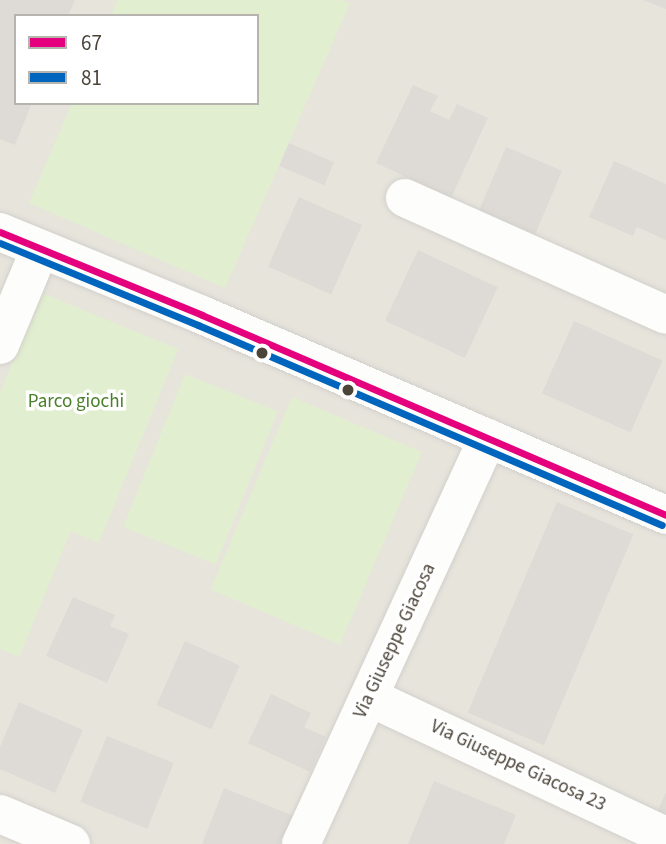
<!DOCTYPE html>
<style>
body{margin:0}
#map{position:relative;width:666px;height:844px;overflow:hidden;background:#f4f2ee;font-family:"Source Sans 3",sans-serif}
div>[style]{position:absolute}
.residential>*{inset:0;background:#e7e4dc}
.green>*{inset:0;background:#e1eecf;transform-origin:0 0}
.building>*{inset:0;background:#dedbd6;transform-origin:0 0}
.roads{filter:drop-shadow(0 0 2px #d2d0cb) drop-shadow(0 0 2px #d2d0cb)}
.minor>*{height:38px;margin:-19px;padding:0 19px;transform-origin:19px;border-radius:19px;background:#fdfdfc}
.bus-1>*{height:7px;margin:-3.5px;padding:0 3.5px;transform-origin:3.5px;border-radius:3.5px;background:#e5007d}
.bus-2>*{height:7px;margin:-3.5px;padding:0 3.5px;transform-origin:3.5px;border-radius:3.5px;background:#0065bd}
.dots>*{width:19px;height:19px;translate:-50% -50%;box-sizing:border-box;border:4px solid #fff;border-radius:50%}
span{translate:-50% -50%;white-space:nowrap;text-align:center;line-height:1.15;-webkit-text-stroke:7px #fff;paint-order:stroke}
.park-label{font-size:19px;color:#4a7f2a}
.street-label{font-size:19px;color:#4b4439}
.legend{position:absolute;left:14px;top:14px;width:245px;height:91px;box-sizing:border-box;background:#fff;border:2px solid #b7b4b0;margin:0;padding:9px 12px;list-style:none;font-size:21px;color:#4b4439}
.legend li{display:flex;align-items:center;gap:14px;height:35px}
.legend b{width:35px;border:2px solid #b7b4b0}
</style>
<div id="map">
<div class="residential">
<i style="clip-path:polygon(evenodd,0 0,666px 0,666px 844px,0 844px,0 0,16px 16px,257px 16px,257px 103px,16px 103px,16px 16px)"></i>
</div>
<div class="green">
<i style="clip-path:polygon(117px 0,342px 0,350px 3px,225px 288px,29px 203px,72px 103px,257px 103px,257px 16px,111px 16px)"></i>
<i style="clip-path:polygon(42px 293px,178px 349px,99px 543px,71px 531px,19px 657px,0 649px,0 392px)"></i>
<i style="left:185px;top:374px;width:100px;height:165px;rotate:22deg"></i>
<i style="left:292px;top:397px;width:141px;height:209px;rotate:23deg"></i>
</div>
<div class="building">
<i style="clip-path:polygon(0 0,75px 0,68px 16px,16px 16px,16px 103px,32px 103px,15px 145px,0 139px)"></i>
<i style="clip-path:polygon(643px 0,666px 0,666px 9px)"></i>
<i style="clip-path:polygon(413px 85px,438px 96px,430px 111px,449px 120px,457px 104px,488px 118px,451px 198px,376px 163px)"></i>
<i style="left:289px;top:143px;width:49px;height:25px;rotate:23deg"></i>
<i style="left:506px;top:147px;width:61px;height:69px;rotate:23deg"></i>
<i style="clip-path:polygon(614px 161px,666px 184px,666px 240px,637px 227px,633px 236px,589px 217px)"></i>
<i style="left:299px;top:197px;width:69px;height:76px;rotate:24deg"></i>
<i style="left:418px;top:250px;width:88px;height:78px;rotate:25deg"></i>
<i style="left:574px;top:321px;width:97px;height:79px;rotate:24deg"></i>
<i style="left:557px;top:502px;width:83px;height:229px;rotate:23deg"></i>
<i style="clip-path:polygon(73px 597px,115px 615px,110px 626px,129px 634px,107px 683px,46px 656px)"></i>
<i style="left:185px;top:641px;width:60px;height:70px;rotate:24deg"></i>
<i style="clip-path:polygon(271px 694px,311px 713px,304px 727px,326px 737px,310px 772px,248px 743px)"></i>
<i style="clip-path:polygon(19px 702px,83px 730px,55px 793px,0 769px,0 747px)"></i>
<i style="left:107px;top:736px;width:72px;height:71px;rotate:22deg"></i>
<i style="clip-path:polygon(434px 781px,516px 815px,504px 844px,408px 844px)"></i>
<i style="clip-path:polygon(224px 788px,294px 816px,283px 844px,202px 844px)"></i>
<i style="clip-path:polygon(666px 792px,666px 824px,654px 819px)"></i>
</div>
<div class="roads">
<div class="minor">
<i style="left:405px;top:198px;width:286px;rotate:24.1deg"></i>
<i style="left:0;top:232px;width:218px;rotate:22.3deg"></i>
<i style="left:202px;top:315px;width:505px;rotate:23.32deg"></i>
<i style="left:0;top:345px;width:104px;rotate:-67.4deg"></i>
<i style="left:369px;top:697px;width:328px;rotate:25.1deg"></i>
<i style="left:0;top:814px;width:77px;rotate:22.9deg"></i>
<i style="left:301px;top:844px;width:447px;rotate:-65.3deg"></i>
</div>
</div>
<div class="bus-1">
<i style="left:0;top:232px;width:218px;rotate:22.3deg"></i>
<i style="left:202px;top:315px;width:505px;rotate:23.32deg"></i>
</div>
<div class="bus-2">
<i style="left:0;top:243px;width:214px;rotate:22.5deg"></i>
<i style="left:198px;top:325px;width:505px;rotate:23.32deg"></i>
</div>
<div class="dots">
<i style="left:262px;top:353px;background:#4b4439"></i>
<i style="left:348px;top:390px;background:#4b4439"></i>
</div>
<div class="park-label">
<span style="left:76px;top:402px">Parco giochi</span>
</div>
<div class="street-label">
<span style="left:395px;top:641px;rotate:-65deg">Via Giuseppe Giacosa</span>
<span style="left:518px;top:766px;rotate:25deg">Via Giuseppe Giacosa 23</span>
</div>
<ul class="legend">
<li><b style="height:9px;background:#e5007d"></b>67</li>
<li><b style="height:9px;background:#0065bd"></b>81</li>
</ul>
</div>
